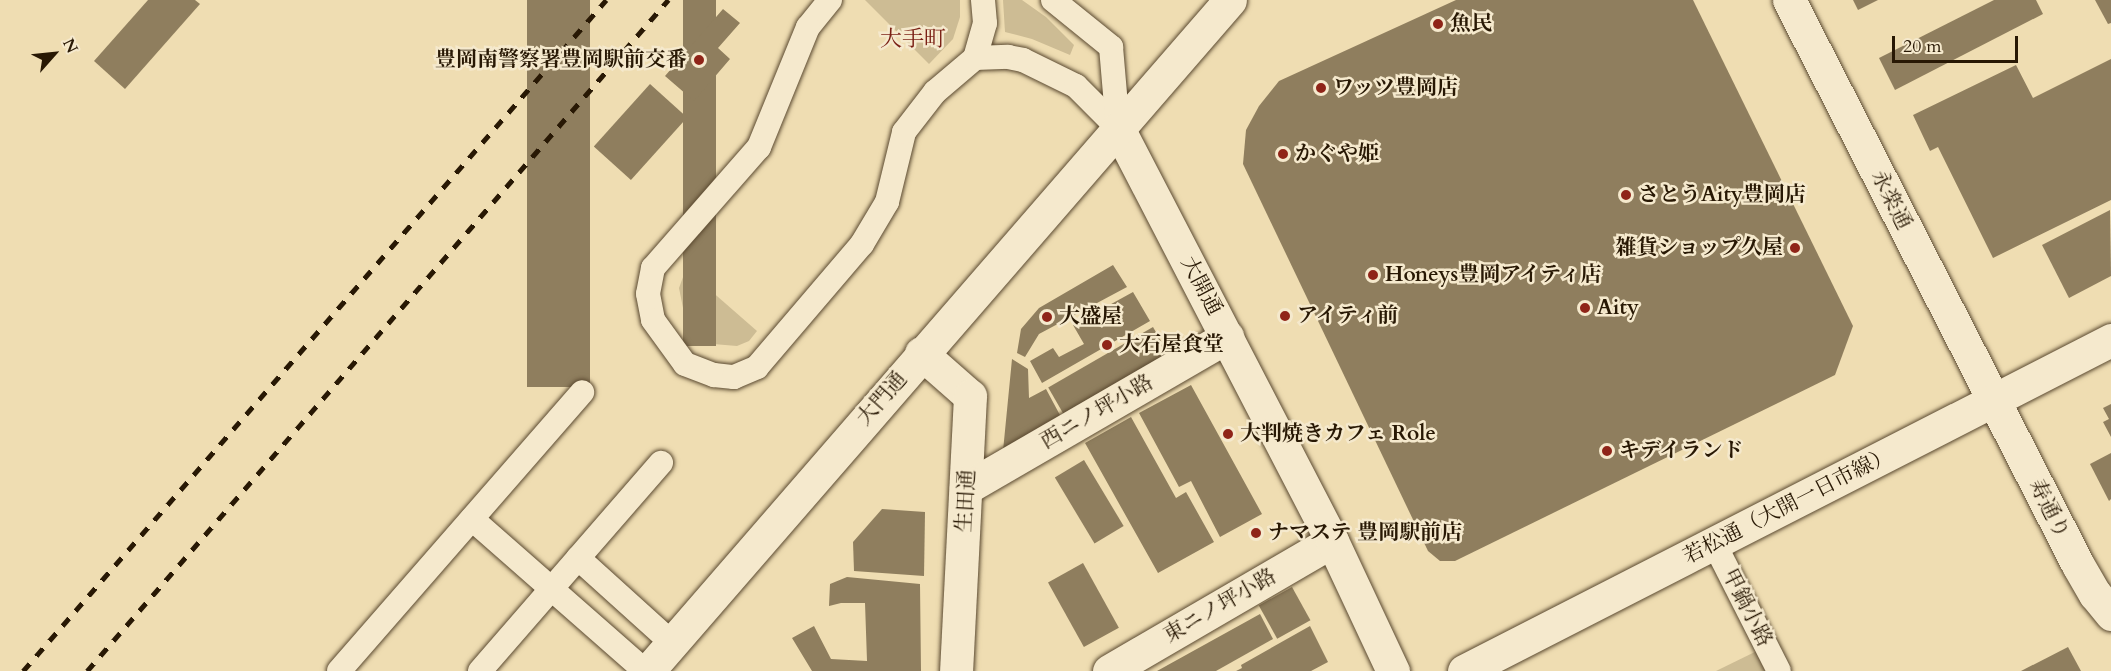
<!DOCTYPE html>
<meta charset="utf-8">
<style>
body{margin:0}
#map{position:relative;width:2111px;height:671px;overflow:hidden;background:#efddb2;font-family:Cardo,"Noto Serif JP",serif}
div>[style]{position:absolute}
.green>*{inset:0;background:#cdbc94}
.building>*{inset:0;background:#8f7e5e;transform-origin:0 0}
.roads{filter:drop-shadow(0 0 2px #5a4930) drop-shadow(0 0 2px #5a4930)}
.service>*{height:24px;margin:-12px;padding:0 12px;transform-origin:12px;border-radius:12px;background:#f5e9cd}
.minor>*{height:33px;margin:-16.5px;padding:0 16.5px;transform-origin:16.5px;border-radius:16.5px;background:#f5e9cd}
.tertiary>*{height:33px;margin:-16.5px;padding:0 16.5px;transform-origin:16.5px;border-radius:16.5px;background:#f5e9cd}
.rail>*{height:4.5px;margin-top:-2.25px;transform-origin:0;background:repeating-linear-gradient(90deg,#281804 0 10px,transparent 0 20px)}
.dots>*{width:16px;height:16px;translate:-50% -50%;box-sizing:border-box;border:3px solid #f5e9cd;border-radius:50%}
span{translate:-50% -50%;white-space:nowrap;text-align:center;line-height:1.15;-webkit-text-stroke:5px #f5e9cd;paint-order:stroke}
.poi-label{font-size:21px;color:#281804;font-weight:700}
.left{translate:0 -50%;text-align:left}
.right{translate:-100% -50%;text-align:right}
.street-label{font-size:21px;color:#281804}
.neighbourhood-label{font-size:22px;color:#7a1f14}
.north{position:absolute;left:24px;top:24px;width:60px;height:60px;-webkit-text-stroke:4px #f5e9cd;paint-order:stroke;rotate:63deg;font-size:16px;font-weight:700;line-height:24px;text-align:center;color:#281804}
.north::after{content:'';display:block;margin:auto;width:21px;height:27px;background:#281804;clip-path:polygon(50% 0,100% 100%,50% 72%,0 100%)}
.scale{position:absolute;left:1892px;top:36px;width:126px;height:27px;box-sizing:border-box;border:3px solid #281804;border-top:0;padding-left:8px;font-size:18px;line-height:21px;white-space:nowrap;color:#281804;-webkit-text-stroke:4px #f5e9cd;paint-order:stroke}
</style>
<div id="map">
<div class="green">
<i style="clip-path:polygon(865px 0,960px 0,960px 17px,953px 39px,929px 64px)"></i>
<i style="clip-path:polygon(1003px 0,1022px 0,1046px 17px,1074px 45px,1070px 55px,1032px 39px,1005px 32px)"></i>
<i style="clip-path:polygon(686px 269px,757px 331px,749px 341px,737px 346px,713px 344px,698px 334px,684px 313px,679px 288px)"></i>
<i style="clip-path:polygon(1765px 647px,1776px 671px,1716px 671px)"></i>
</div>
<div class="building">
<i style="clip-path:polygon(148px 0,195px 0,200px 4px,125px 89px,94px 61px)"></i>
<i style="left:527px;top:0;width:63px;height:387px"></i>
<i style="left:683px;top:0;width:33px;height:346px"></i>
<i style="clip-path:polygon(1456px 0,1693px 0,1853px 326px,1835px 375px,1455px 561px,1440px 561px,1428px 551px,1243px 164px,1246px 130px,1259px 106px,1279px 81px)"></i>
<i style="clip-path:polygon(1853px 0,1878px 0,1858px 10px)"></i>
<i style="clip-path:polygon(1994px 0,2036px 0,2043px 14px,1895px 90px,1879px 58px)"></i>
<i style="clip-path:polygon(2095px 0,2111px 0,2111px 23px,2108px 24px)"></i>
<i style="clip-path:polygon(723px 9px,740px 23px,718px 48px,730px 59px,694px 101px,665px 76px)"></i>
<i style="clip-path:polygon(2111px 59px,2111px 200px,1993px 258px,1938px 147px,1930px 151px,1913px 115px,2016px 65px,2033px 98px)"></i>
<i style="left:650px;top:84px;width:50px;height:84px;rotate:42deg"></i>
<i style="clip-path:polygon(2110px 210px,2111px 276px,2069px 298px,2042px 245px)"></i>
<i style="clip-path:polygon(1113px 265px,1127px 287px,1039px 334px,1025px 357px,1017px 353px,1021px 329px,1039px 308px)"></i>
<i style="clip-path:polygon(1133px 292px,1150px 321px,1042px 383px,1030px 361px,1053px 348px,1059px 357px,1084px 344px,1073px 325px)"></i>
<i style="left:1153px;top:327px;width:30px;height:121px;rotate:60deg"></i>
<i style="clip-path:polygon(1012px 359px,1028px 369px,1029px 398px,1046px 389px,1061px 417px,1003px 451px)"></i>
<i style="clip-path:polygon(1191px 385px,1262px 514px,1220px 537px,1191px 481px,1179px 487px,1139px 413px)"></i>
<i style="clip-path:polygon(2111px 404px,2111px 437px,2103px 422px,2109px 419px,2103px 408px)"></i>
<i style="clip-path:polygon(1131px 417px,1176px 498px,1186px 492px,1214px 542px,1158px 573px,1085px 443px)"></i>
<i style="clip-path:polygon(2111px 453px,2111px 499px,2109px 501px,2090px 464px)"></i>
<i style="left:1084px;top:460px;width:77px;height:34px;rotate:59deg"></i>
<i style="clip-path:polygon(882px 509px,925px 512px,924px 576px,854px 571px,853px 542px)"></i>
<i style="left:1083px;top:563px;width:74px;height:40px;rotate:61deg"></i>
<i style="clip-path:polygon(847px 577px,920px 584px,921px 671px,812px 671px,792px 638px,814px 626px,831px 659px,867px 661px,865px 603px,841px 603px,829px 606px,830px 584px)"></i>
<i style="left:1292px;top:587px;width:38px;height:38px;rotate:61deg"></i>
<i style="clip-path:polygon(1260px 614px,1273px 639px,1216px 671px,1157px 671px)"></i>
<i style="clip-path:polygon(1310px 626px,1328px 662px,1311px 671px,1236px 671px,1242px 668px,1241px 665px)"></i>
<i style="clip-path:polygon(2068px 647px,2081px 671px,2021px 671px)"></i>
</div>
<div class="roads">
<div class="service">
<i style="left:830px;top:0;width:35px;rotate:129deg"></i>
<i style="left:808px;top:27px;width:130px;rotate:112.2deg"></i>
<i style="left:759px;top:147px;width:161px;rotate:131.2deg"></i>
<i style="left:653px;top:268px;width:26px;rotate:101deg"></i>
<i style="left:648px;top:294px;width:26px;rotate:79deg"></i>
<i style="left:653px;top:320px;width:54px;rotate:54deg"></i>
<i style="left:685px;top:364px;width:31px;rotate:21deg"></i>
<i style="left:714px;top:375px;width:20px;rotate:6deg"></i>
<i style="left:734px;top:377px;width:25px;rotate:-23deg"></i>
<i style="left:757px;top:367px;width:162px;rotate:-49.5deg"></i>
<i style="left:862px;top:244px;width:49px;rotate:-59.2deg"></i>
<i style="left:887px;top:202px;width:72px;rotate:-76.3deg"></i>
<i style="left:904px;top:132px;width:51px;rotate:-52.2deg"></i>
<i style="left:935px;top:92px;width:52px;rotate:-40.4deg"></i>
<i style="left:975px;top:58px;width:33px;rotate:-2deg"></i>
<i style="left:1008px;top:57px;width:15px;rotate:11deg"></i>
<i style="left:1023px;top:60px;width:59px;rotate:26.1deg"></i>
<i style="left:1076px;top:86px;width:59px;rotate:45deg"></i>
<i style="left:1053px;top:0;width:75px;rotate:39deg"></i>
<i style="left:1111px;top:47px;width:81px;rotate:85.1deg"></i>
<i style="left:975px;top:58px;width:36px;rotate:-74deg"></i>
<i style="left:985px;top:23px;width:23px;rotate:-95deg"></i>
<i style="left:472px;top:519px;width:230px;rotate:41.3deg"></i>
<i style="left:1715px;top:545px;width:141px;rotate:63.1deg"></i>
<i style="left:578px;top:558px;width:127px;rotate:42.1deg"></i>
<i style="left:339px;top:671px;width:370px;rotate:-48.9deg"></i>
<i style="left:480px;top:671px;width:276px;rotate:-49deg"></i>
</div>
<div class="minor">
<i style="left:921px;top:353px;width:65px;rotate:41.3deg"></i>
<i style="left:970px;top:396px;width:275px;rotate:92.9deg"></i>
<i style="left:966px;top:488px;width:302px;rotate:-30.1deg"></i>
<i style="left:1109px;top:671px;width:258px;rotate:-30.2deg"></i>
</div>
<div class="tertiary">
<i style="left:1789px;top:0;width:635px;rotate:62.91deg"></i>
<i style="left:2078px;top:565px;width:34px;rotate:60deg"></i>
<i style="left:2095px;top:594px;width:26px;rotate:51deg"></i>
<i style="left:1118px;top:128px;width:465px;rotate:62.6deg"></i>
<i style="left:1332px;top:541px;width:144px;rotate:64.9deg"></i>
<i style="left:648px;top:671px;width:888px;rotate:-49.06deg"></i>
<i style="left:1464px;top:671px;width:727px;rotate:-27.09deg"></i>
</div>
</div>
<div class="rail">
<i style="left:23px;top:671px;width:889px;rotate:-49.01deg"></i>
<i style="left:87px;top:671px;width:888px;rotate:-49.11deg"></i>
</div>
<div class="dots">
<i style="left:1438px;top:24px;background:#8f2418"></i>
<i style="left:699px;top:60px;background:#8f2418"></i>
<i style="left:1321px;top:88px;background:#8f2418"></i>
<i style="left:1283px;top:154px;background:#8f2418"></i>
<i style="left:1626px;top:195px;background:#8f2418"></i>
<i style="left:1795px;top:248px;background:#8f2418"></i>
<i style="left:1373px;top:275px;background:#8f2418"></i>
<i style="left:1585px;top:308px;background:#8f2418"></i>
<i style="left:1285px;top:316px;background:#8f2418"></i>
<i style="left:1047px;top:317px;background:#8f2418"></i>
<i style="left:1107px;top:345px;background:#8f2418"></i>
<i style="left:1228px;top:434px;background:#8f2418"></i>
<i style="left:1607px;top:451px;background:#8f2418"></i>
<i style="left:1256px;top:533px;background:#8f2418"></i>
</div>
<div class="poi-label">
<span class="left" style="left:1450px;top:24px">魚民</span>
<span class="right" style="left:687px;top:60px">豊岡南警察署豊岡駅前交番</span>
<span class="left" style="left:1333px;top:88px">ワッツ豊岡店</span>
<span class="left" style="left:1295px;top:154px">かぐや姫</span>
<span class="left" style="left:1638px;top:195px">さとうAity豊岡店</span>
<span class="right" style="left:1783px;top:248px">雑貨ショップ久屋</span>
<span class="left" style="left:1385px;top:275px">Honeys豊岡アイティ店</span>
<span class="left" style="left:1597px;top:308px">Aity</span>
<span class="left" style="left:1297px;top:316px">アイティ前</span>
<span class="left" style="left:1059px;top:317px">大盛屋</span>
<span class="left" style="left:1119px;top:345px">大石屋食堂</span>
<span class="left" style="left:1240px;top:434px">大判焼きカフェ Role</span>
<span class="left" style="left:1619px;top:451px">キデイランド</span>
<span class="left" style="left:1268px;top:533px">ナマステ 豊岡駅前店</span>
</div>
<div class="street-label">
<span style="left:1891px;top:200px;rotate:63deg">永楽通</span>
<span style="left:1201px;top:286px;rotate:62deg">大開通</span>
<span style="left:882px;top:399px;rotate:-49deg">大門通</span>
<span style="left:1097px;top:412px;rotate:-30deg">西ニノ坪小路</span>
<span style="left:966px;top:501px;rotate:-87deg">生田通</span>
<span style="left:1788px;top:506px;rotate:-27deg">若松通（大開一日市線）</span>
<span style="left:2049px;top:509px;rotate:63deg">寿通り</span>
<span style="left:1220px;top:606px;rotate:-30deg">東ニノ坪小路</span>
<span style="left:1747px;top:608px;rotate:63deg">甲鍋小路</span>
</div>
<div class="neighbourhood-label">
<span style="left:913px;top:40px">大手町</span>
</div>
<div class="north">N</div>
<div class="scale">20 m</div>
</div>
